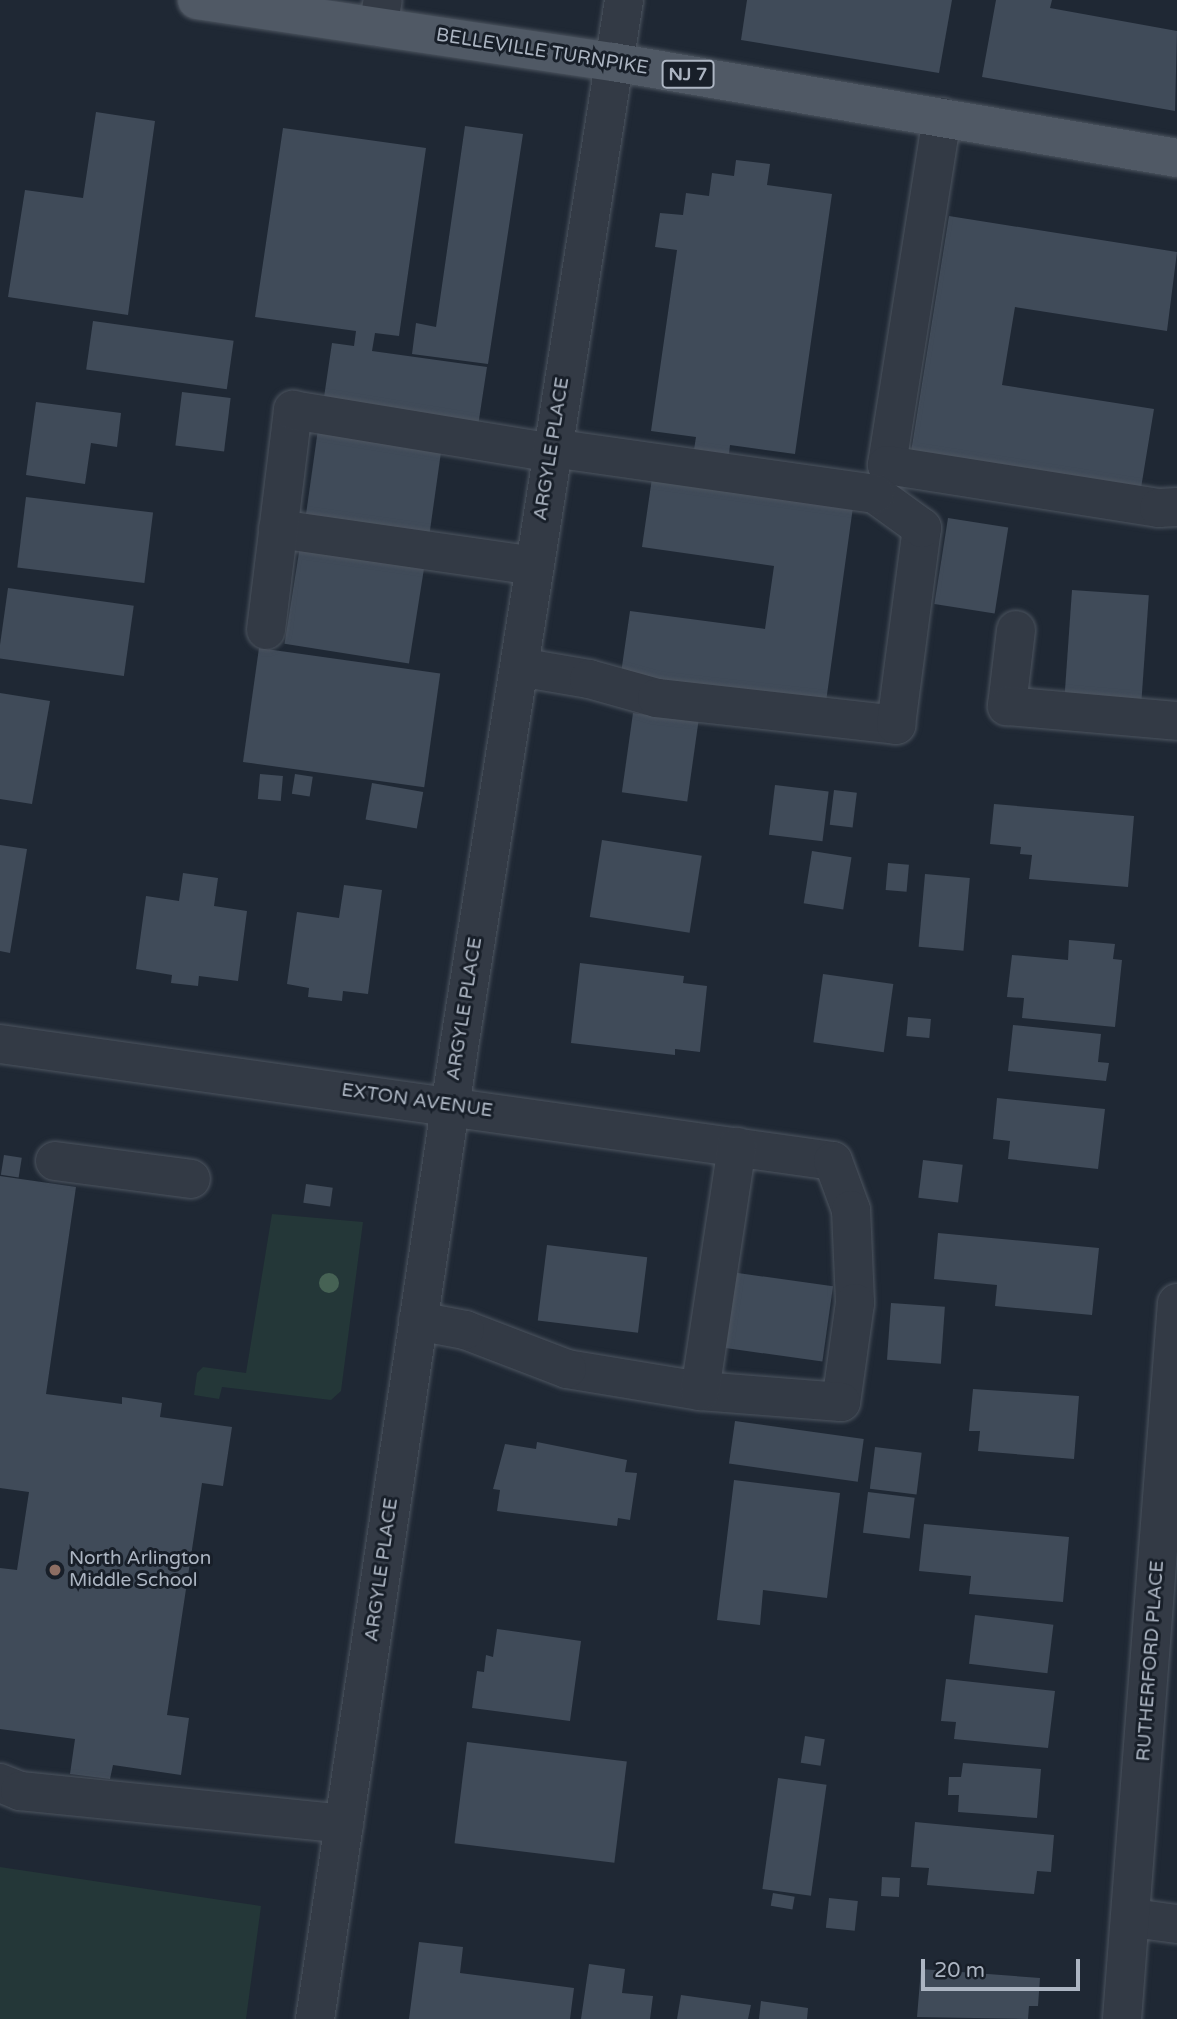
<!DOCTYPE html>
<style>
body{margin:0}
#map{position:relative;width:1177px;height:2019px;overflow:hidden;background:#1f2834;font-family:"Varela Round",sans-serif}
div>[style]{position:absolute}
.green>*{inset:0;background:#243738}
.building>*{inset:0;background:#404b59;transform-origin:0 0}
.roads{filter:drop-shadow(0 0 2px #4d5560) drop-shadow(0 0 2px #4d5560)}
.minor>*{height:38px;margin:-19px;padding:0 19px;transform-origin:19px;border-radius:19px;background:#333a45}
.major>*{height:38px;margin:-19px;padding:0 19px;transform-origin:19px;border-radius:19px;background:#505965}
.trees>*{width:20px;height:20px;margin:-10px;border-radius:50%;background:#466254}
.dots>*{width:19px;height:19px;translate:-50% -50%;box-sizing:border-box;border:4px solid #181f29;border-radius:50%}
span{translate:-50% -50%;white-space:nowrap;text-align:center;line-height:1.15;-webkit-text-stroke:6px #181f29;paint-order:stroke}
.shield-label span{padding:2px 5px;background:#181f29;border:2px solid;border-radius:5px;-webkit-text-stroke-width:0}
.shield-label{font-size:18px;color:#acb5c2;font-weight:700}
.street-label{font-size:19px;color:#acb5c2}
.poi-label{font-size:19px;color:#acb5c2}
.left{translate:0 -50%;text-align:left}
.scale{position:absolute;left:921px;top:1959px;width:159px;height:32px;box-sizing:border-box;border:4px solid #acb5c2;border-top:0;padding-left:9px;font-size:21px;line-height:24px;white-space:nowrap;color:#acb5c2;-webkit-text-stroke:5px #181f29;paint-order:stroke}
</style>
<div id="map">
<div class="green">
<i style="clip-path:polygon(272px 1214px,363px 1222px,341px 1391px,331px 1400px,222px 1387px,219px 1399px,194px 1395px,197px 1373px,203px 1367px,246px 1373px)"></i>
<i style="clip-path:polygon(0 1867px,261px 1906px,246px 2019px,0 2019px)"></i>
</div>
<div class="building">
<i style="clip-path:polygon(747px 0,952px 0,939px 73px,741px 40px)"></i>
<i style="clip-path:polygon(996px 0,1052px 0,1050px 8px,1177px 31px,1175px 111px,982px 77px)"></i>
<i style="clip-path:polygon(96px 112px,155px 121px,128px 315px,8px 297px,25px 190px,83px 198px)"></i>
<i style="clip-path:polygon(465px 126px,523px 134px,488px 364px,412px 354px,416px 323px,436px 327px)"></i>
<i style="clip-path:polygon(283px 128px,426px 148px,399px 336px,375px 333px,372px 351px,487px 367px,478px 426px,323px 404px,332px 343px,354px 346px,356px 331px,255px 317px)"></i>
<i style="clip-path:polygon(736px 160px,770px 164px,767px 185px,832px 194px,795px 454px,730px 445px,728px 462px,693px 456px,696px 437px,651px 431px,677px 250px,655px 247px,660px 213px,683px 215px,686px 193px,709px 196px,712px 173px,734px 176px)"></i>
<i style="clip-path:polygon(949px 216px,1177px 252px,1167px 331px,1015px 307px,1002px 385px,1154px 409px,1141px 488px,911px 452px)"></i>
<i style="left:93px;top:321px;width:142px;height:49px;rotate:8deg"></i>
<i style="left:182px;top:392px;width:49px;height:54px;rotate:7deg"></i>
<i style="clip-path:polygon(36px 402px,121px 413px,117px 447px,91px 443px,85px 484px,26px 475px)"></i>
<i style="left:318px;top:429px;width:125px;height:96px;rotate:8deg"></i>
<i style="clip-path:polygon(652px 478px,853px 507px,825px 709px,620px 680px,630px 611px,765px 629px,774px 566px,642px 547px)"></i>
<i style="left:26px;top:497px;width:128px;height:71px;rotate:7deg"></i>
<i style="left:948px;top:518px;width:61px;height:87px;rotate:9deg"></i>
<i style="left:300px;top:546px;width:126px;height:99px;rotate:9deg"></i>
<i style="left:8px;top:588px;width:127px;height:71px;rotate:8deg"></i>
<i style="left:1072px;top:590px;width:77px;height:106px;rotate:4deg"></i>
<i style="left:259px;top:648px;width:183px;height:115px;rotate:8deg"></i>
<i style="clip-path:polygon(0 693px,50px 701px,32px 804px,0 799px)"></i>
<i style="left:633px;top:713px;width:66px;height:80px;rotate:8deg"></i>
<i style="left:260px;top:774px;width:23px;height:25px;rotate:5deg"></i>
<i style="left:295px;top:774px;width:18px;height:20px;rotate:9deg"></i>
<i style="left:372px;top:783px;width:52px;height:37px;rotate:10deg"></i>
<i style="left:775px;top:785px;width:54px;height:50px;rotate:7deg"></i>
<i style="left:834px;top:790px;width:23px;height:35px;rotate:7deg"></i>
<i style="clip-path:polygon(994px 804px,1134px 816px,1128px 887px,1029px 879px,1032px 855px,1020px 854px,1021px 847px,990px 844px)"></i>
<i style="left:602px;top:840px;width:101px;height:78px;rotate:9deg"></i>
<i style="clip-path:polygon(0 845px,27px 849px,10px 953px,0 951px)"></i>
<i style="left:812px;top:851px;width:40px;height:53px;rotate:9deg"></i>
<i style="left:888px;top:863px;width:21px;height:27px;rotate:5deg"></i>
<i style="clip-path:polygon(183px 873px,218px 878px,214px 906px,247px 911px,238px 981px,199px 976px,198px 986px,171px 983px,172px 975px,136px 969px,146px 896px,179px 901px)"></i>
<i style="left:925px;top:874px;width:45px;height:73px;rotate:5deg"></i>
<i style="clip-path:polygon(344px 885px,382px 890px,368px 994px,343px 991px,342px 1001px,308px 997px,309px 988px,287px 984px,297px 912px,339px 918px)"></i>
<i style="clip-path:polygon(1069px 940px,1115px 944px,1113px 959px,1122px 960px,1115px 1027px,1022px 1018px,1024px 998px,1007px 997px,1012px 955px,1068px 960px)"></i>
<i style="clip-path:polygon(580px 963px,684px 976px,683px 983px,707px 986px,700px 1052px,675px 1049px,675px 1055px,571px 1043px)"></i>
<i style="left:823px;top:974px;width:71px;height:69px;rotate:8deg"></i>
<i style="left:908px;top:1017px;width:23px;height:19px;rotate:5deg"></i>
<i style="clip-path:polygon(1013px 1025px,1101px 1034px,1098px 1062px,1109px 1063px,1106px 1081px,1008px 1071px)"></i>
<i style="clip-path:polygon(997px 1098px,1105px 1109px,1098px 1169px,1008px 1159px,1010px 1141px,993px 1139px)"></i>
<i style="left:4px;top:1155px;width:18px;height:20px;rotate:9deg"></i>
<i style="left:923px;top:1160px;width:40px;height:38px;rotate:7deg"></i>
<i style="clip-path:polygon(0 1176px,76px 1187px,46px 1394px,122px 1404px,122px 1397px,162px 1403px,160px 1417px,232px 1427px,223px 1486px,202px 1483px,167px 1715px,189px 1718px,181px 1775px,113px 1765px,110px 1779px,70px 1774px,75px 1739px,0 1729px,0 1568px,17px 1570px,29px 1492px,0 1488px)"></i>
<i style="left:306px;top:1184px;width:27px;height:19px;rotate:8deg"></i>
<i style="clip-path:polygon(938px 1233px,1099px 1248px,1092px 1315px,995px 1306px,997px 1285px,934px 1279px)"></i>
<i style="left:547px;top:1245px;width:101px;height:76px;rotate:7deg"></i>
<i style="left:731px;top:1272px;width:103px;height:76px;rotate:8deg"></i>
<i style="left:891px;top:1303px;width:54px;height:57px;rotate:4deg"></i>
<i style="clip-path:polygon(973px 1389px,1079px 1396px,1074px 1459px,978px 1451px,980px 1431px,969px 1431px)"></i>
<i style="left:735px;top:1421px;width:130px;height:43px;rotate:8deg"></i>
<i style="clip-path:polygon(537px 1442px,627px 1460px,625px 1472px,637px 1473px,630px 1520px,618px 1518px,617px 1526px,497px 1511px,500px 1490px,493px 1489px,505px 1444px,536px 1449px)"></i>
<i style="left:875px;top:1447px;width:47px;height:42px;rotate:7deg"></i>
<i style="clip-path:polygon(734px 1480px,840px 1493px,827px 1598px,763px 1590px,760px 1625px,717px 1620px)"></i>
<i style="left:868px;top:1492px;width:47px;height:41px;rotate:7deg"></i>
<i style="clip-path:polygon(924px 1524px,1069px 1537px,1063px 1602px,969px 1594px,971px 1576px,919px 1571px)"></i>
<i style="left:975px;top:1615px;width:79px;height:49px;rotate:7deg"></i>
<i style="clip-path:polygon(497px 1629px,581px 1641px,570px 1721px,472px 1708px,477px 1671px,484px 1672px,486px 1655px,493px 1657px)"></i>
<i style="clip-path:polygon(946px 1679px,1055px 1691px,1048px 1748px,954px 1739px,956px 1722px,941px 1721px)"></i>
<i style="left:805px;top:1736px;width:20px;height:27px;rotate:9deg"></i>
<i style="left:467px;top:1742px;width:161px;height:102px;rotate:7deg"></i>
<i style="clip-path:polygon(963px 1763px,1041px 1769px,1037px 1818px,958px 1812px,959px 1795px,948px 1795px,949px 1777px,961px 1777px)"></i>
<i style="left:778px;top:1778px;width:49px;height:112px;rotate:8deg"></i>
<i style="clip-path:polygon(915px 1822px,1054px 1835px,1051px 1872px,1037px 1871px,1034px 1894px,927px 1885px,929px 1868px,911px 1867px)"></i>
<i style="left:882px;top:1877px;width:18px;height:19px;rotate:3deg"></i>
<i style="left:773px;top:1893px;width:22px;height:13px;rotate:10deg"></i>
<i style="left:829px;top:1898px;width:29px;height:30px;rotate:6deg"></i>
<i style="clip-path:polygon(419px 1942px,463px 1947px,460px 1973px,574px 1988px,570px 2019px,409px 2019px)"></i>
<i style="clip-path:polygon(589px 1964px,625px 1969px,622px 1993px,653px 1996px,650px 2019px,581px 2019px)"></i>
<i style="clip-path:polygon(921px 1969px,1040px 1978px,1038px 2006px,1029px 2006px,1028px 2019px,917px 2017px)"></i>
<i style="clip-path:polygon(681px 1995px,751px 2005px,748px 2019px,677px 2019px)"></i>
<i style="clip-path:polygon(761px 2001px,808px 2008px,807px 2019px,759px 2019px)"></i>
</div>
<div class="roads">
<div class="minor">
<i style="left:378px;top:27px;width:27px;rotate:-80deg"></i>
<i style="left:942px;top:117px;width:352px;rotate:99deg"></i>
<i style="left:887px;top:465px;width:275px;rotate:9deg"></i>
<i style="left:1159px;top:508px;width:18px;rotate:-3deg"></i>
<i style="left:278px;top:529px;width:259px;rotate:8.2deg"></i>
<i style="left:266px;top:630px;width:222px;rotate:-83deg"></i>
<i style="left:293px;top:410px;width:263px;rotate:9.4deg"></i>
<i style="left:1016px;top:630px;width:77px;rotate:96.8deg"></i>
<i style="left:1007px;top:706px;width:171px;rotate:5deg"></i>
<i style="left:519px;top:667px;width:71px;rotate:9.7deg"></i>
<i style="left:589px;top:679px;width:71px;rotate:15.6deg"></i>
<i style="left:657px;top:698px;width:241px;rotate:6.4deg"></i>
<i style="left:896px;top:725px;width:199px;rotate:-82.5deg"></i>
<i style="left:922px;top:528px;width:58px;rotate:-144.1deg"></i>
<i style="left:875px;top:494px;width:325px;rotate:-171.9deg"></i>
<i style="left:0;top:1044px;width:841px;rotate:8deg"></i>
<i style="left:833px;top:1161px;width:52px;rotate:69.8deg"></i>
<i style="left:851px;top:1210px;width:93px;rotate:87.5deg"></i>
<i style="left:855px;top:1303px;width:100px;rotate:98deg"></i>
<i style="left:841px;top:1402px;width:141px;rotate:-175.5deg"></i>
<i style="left:700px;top:1391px;width:135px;rotate:-170.6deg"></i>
<i style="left:567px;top:1369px;width:109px;rotate:-159.1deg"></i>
<i style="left:465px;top:1330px;width:48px;rotate:-169.2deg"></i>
<i style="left:55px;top:1161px;width:137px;rotate:7.5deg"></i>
<i style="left:700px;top:1391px;width:247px;rotate:-81.4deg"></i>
<i style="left:0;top:1783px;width:22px;rotate:22deg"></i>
<i style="left:20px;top:1791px;width:326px;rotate:5.8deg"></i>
<i style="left:1133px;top:1918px;width:44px;rotate:7.8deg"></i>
<i style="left:315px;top:2019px;width:983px;rotate:-81.57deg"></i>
<i style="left:459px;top:1047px;width:1060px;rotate:-81.04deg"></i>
<i style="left:1122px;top:2019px;width:718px;rotate:-85.61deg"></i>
</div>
<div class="major">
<i style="left:197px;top:0;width:421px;rotate:8.5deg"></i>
<i style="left:613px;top:62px;width:572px;rotate:9.66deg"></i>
</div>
</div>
<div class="trees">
<i style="left:329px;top:1283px"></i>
</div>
<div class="dots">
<i style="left:55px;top:1570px;background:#8d6e63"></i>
</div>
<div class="shield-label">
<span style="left:688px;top:74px">NJ 7</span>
</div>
<div class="street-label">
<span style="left:542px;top:52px;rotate:9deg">BELLEVILLE TURNPIKE</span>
<span style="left:552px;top:449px;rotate:-81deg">ARGYLE PLACE</span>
<span style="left:465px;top:1009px;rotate:-81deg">ARGYLE PLACE</span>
<span style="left:417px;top:1101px;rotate:8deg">EXTON AVENUE</span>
<span style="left:382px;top:1570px;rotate:-82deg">ARGYLE PLACE</span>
<span style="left:1151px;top:1661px;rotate:-86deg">RUTHERFORD PLACE</span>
</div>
<div class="poi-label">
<span class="left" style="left:69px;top:1570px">North Arlington<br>Middle School</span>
</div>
<div class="scale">20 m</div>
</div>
